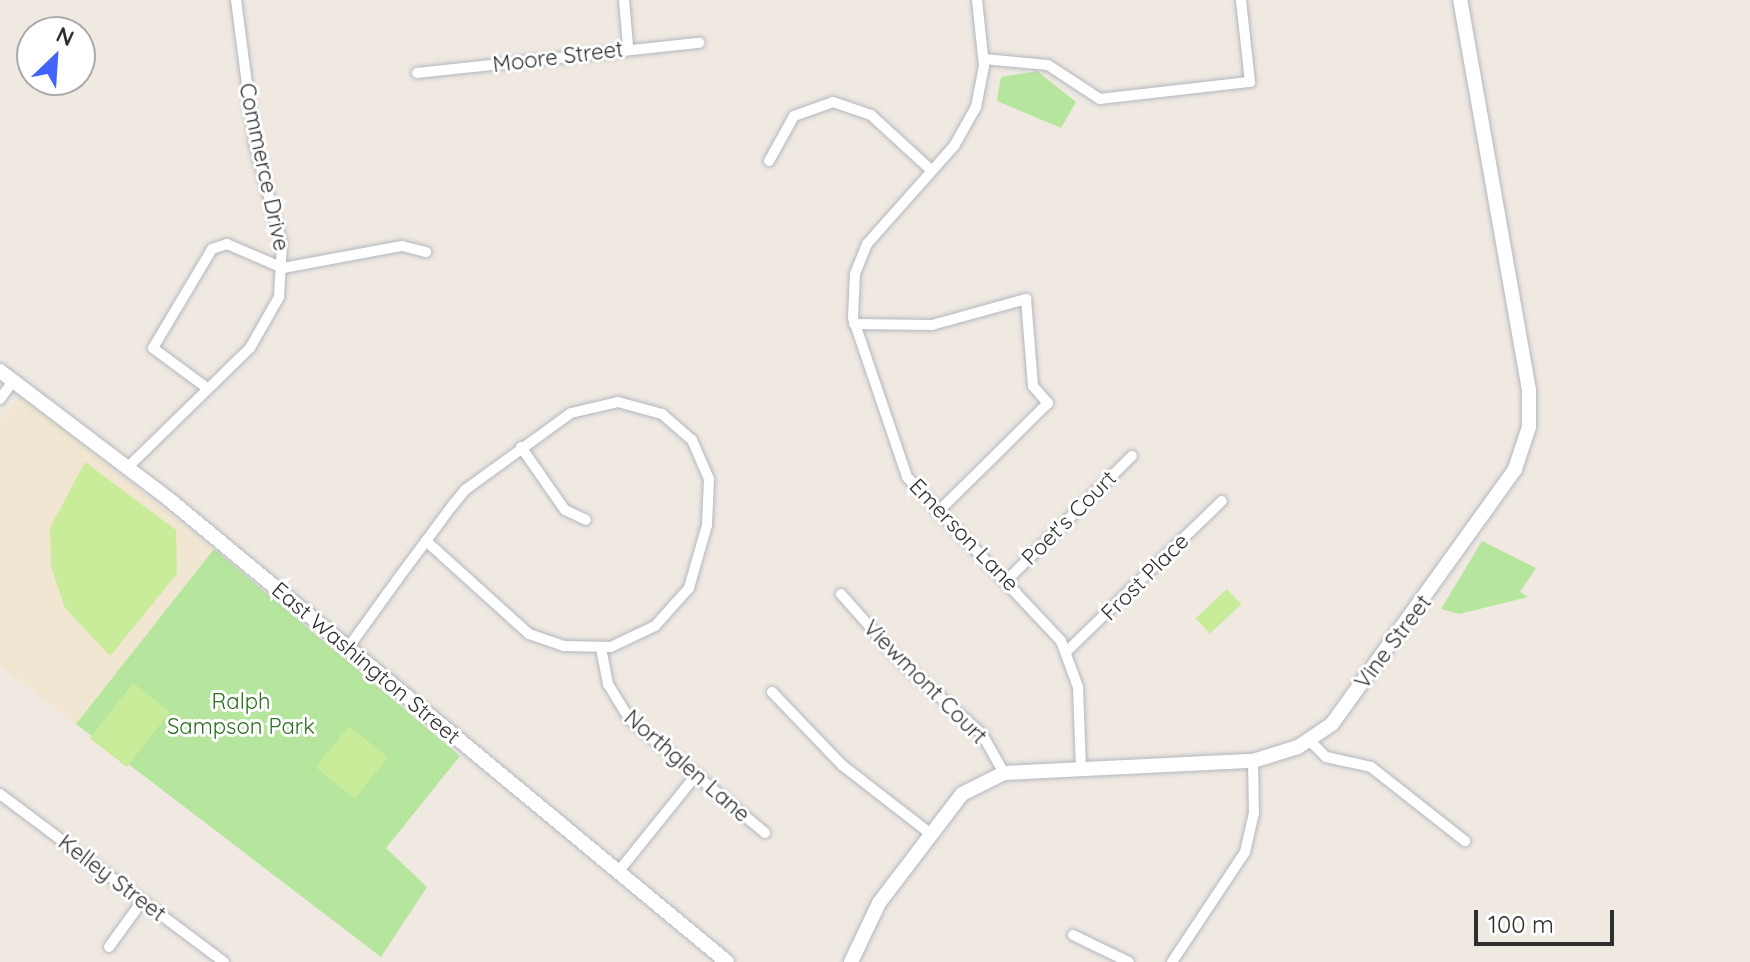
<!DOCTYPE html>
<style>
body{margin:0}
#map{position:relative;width:1750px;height:962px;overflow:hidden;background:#efe9e1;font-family:Quicksand,sans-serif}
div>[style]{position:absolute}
.education>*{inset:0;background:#f0e6d1}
.green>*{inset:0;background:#b6e59e}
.pitch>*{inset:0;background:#c9ec9a;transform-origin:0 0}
.roads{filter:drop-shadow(0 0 2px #b4b7c1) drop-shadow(0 0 2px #b4b7c1)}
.street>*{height:10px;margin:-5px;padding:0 5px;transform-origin:5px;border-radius:5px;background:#fff}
.secondary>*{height:14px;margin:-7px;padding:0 7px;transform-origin:7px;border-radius:7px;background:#fff}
span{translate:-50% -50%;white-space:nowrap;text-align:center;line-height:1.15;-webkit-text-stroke:6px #fff;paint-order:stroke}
.street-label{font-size:22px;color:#2e2e2e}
.park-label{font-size:22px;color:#2c6e1b}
.north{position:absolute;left:16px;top:16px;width:80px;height:80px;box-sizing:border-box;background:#fff;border:2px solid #ababab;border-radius:50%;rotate:25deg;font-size:22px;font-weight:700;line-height:32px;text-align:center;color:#2e2e2e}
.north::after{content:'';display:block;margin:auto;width:28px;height:36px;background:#4264fb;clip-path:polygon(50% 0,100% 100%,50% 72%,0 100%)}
.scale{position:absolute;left:1474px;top:910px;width:140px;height:36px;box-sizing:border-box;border:4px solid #2e2e2e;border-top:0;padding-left:10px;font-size:24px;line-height:28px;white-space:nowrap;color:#2e2e2e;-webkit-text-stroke:6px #fff;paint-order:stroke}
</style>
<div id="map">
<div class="education">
<i style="clip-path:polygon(20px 395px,214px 549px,76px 724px,0 666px,0 421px)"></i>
</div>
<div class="green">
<i style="clip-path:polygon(1037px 71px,1076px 102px,1061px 128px,997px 101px,1001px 77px)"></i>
<i style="clip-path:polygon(1482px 541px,1536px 568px,1520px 592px,1528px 597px,1459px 614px,1441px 609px)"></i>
<i style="clip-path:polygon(214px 549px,460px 756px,386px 848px,427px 887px,381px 957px,76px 724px)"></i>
</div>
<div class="pitch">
<i style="clip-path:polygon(85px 462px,176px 530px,177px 574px,110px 656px,65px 608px,51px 566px,50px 528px)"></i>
<i style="left:1227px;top:589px;width:21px;height:43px;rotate:47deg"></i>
<i style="left:133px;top:683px;width:47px;height:70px;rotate:38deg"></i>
<i style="left:349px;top:726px;width:50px;height:53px;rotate:39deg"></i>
</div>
<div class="roads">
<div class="street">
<i style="left:624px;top:0;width:46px;rotate:85deg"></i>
<i style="left:977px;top:0;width:66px;rotate:83.9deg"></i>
<i style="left:984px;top:66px;width:42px;rotate:101deg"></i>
<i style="left:976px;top:107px;width:45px;rotate:119.4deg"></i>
<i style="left:954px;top:146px;width:131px;rotate:131.6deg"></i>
<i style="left:867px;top:244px;width:32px;rotate:112deg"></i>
<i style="left:855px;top:274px;width:44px;rotate:92.6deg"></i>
<i style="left:853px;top:318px;width:168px;rotate:71.2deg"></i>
<i style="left:907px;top:477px;width:225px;rotate:46.8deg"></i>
<i style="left:1061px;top:641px;width:49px;rotate:69.7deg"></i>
<i style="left:1078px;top:687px;width:82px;rotate:87.9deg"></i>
<i style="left:984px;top:59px;width:64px;rotate:5.4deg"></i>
<i style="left:1048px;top:65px;width:62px;rotate:33.2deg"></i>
<i style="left:1100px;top:99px;width:151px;rotate:-6.5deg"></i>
<i style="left:1250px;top:82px;width:82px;rotate:-96.3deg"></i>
<i style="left:417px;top:73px;width:284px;rotate:-6.1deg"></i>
<i style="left:769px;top:161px;width:51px;rotate:-60.9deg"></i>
<i style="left:794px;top:116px;width:41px;rotate:-19.7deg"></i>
<i style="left:833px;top:102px;width:40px;rotate:18.9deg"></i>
<i style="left:871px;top:115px;width:81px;rotate:42.5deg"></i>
<i style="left:854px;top:324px;width:78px;rotate:0.7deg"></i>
<i style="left:932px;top:325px;width:98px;rotate:-15.5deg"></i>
<i style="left:1026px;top:299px;width:87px;rotate:85.4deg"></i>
<i style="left:1033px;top:386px;width:23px;rotate:49deg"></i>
<i style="left:1048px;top:403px;width:155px;rotate:135.3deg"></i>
<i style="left:207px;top:388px;width:67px;rotate:-143.5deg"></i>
<i style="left:153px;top:348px;width:115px;rotate:-59.2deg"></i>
<i style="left:212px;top:249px;width:16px;rotate:-18deg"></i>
<i style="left:227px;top:244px;width:61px;rotate:23.2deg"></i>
<i style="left:283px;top:268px;width:121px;rotate:-10.5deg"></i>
<i style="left:402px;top:246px;width:25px;rotate:14deg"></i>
<i style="left:0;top:399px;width:22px;rotate:-54deg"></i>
<i style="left:521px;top:447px;width:77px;rotate:55.1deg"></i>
<i style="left:565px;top:510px;width:23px;rotate:25deg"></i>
<i style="left:128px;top:467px;width:170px;rotate:-44.3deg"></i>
<i style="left:250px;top:348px;width:59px;rotate:-60.4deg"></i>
<i style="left:279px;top:297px;width:53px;rotate:-86.8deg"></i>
<i style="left:282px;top:244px;width:102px;rotate:-105.4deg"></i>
<i style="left:255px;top:146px;width:147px;rotate:-97.4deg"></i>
<i style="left:1007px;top:580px;width:176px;rotate:-44.8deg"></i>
<i style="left:841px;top:594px;width:89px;rotate:48.6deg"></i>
<i style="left:900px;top:661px;width:110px;rotate:41.7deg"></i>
<i style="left:982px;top:734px;width:45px;rotate:60.6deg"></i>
<i style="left:348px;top:648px;width:84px;rotate:-54.2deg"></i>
<i style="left:397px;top:580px;width:92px;rotate:-53.4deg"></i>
<i style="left:452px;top:506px;width:21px;rotate:-51deg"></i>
<i style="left:465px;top:490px;width:131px;rotate:-36deg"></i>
<i style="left:571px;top:413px;width:48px;rotate:-13.2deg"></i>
<i style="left:618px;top:402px;width:46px;rotate:15.3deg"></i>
<i style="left:662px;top:414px;width:40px;rotate:41deg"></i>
<i style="left:692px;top:440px;width:43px;rotate:66.4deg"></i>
<i style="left:709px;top:479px;width:46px;rotate:92.5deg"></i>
<i style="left:707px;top:525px;width:66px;rotate:105.9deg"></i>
<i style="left:689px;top:588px;width:51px;rotate:131.8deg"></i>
<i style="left:655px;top:626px;width:49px;rotate:154.5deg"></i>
<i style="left:611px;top:647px;width:47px;rotate:-178.8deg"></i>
<i style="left:564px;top:646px;width:37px;rotate:-161deg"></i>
<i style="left:529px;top:634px;width:139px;rotate:-137.9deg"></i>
<i style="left:601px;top:648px;width:37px;rotate:79deg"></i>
<i style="left:608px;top:684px;width:42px;rotate:58.6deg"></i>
<i style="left:630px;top:720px;width:176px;rotate:39.9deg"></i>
<i style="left:1066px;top:652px;width:217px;rotate:-44.1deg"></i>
<i style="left:772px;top:692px;width:101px;rotate:46.2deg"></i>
<i style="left:842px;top:765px;width:108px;rotate:37.8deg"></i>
<i style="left:1309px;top:740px;width:24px;rotate:45deg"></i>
<i style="left:1326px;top:757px;width:46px;rotate:12.5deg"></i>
<i style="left:1371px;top:767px;width:120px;rotate:38.2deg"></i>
<i style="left:0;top:794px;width:280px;rotate:36.9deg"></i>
<i style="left:618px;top:872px;width:126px;rotate:-51.1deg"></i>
<i style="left:1073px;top:935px;width:62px;rotate:25.7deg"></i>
<i style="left:109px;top:947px;width:58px;rotate:-54.1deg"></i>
<i style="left:1172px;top:962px;width:132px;rotate:-56.4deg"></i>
<i style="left:1245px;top:852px;width:39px;rotate:-77deg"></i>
<i style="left:1254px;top:814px;width:53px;rotate:-91.1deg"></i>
</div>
<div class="secondary">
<i style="left:0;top:371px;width:215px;rotate:37.2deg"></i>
<i style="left:171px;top:501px;width:722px;rotate:39.66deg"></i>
<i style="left:851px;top:962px;width:65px;rotate:-64.6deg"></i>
<i style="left:879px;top:903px;width:137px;rotate:-52.7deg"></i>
<i style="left:962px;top:794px;width:47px;rotate:-26.6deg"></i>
<i style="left:1004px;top:773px;width:249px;rotate:-2.8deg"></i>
<i style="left:1253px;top:761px;width:47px;rotate:-17.3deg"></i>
<i style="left:1298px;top:747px;width:41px;rotate:-34.1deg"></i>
<i style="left:1332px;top:724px;width:314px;rotate:-54.3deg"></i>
<i style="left:1515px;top:469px;width:44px;rotate:-71.6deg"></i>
<i style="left:1529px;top:427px;width:37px;rotate:-90deg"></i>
<i style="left:1529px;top:390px;width:396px;rotate:-100deg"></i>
</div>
</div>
<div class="street-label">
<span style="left:558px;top:57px;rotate:-7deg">Moore Street</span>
<span style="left:264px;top:167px;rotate:78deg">Commerce Drive</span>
<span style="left:1069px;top:518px;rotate:-45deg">Poet's Court</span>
<span style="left:964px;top:535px;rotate:46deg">Emerson Lane</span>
<span style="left:1145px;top:577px;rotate:-45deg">Frost Place</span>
<span style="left:1393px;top:642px;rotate:-53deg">Vine Street</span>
<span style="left:366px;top:663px;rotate:40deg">East Washington Street</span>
<span style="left:925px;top:682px;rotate:45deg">Viewmont Court</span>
<span style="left:687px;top:766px;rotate:41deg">Northglen Lane</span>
<span style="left:112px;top:878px;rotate:37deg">Kelley Street</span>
</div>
<div class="park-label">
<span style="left:241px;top:714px">Ralph<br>Sampson Park</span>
</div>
<div class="north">N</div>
<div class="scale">100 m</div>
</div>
